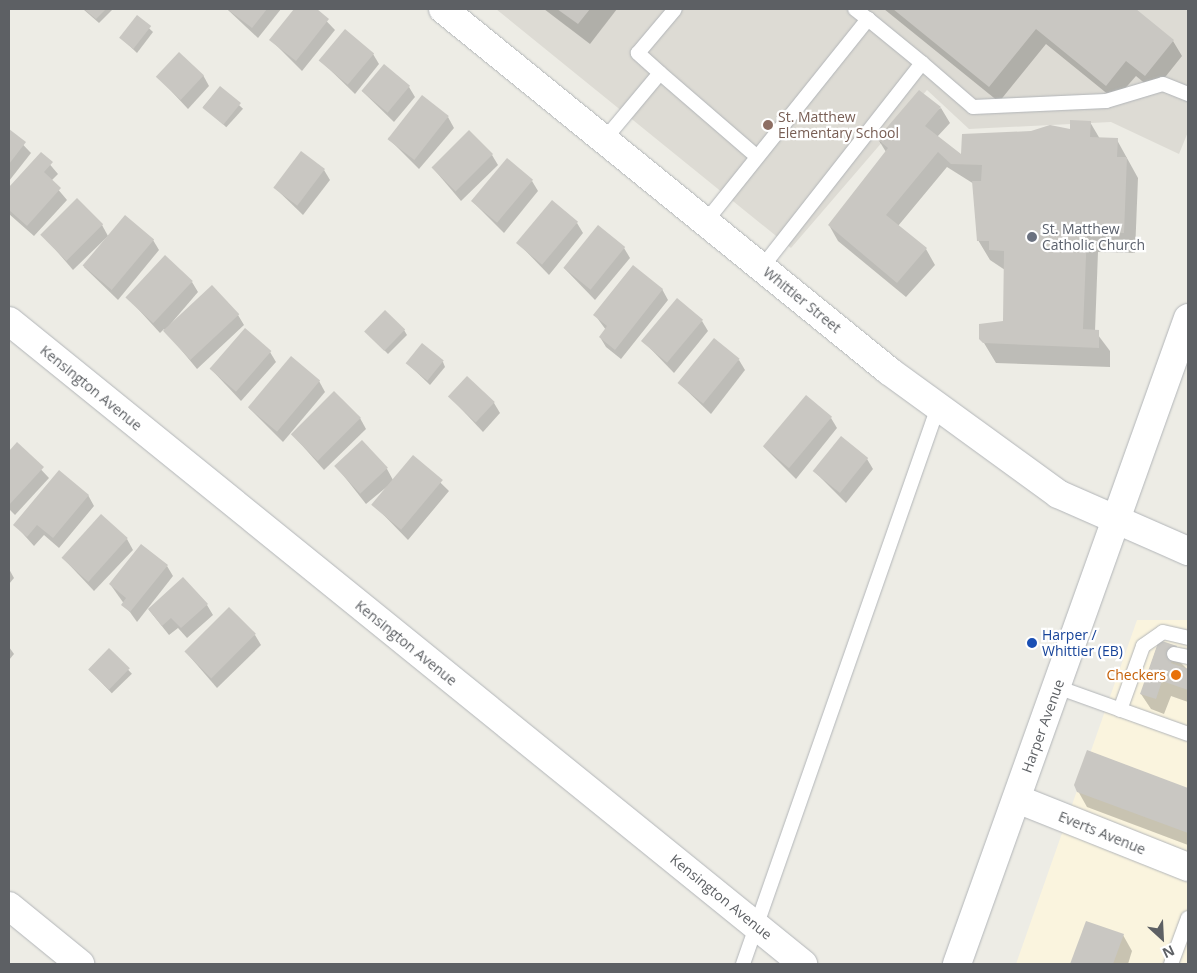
<!DOCTYPE html>
<style>
body{margin:0}
#map{position:relative;width:1197px;height:973px;overflow:hidden;background:#edece5;font-family:"Open Sans",sans-serif}
div>[style]{position:absolute}
.commercial>*{inset:0;background:#faf4de}
.education>*{inset:0;background:#dddbd4}
.shadow>*{inset:0;background:#0003;transform-origin:0 0}
.building>*{inset:0;background:#c9c7c2;transform-origin:0 0}
.roads{filter:drop-shadow(0 0 1px #b2b5b8) drop-shadow(0 0 1px #b2b5b8)}
.service>*{height:14px;margin:-7px;padding:0 7px;transform-origin:7px;border-radius:7px;background:#fff}
.minor>*{height:28px;margin:-14px;padding:0 14px;transform-origin:14px;border-radius:14px;background:#fff}
.tertiary>*{height:28px;margin:-14px;padding:0 14px;transform-origin:14px;border-radius:14px;background:#fff}
.secondary>*{height:28px;margin:-14px;padding:0 14px;transform-origin:14px;border-radius:14px;background:#fff}
.dots>*{width:14px;height:14px;translate:-50% -50%;box-sizing:border-box;border:2px solid #fff;border-radius:50%}
span{translate:-50% -50%;white-space:nowrap;text-align:center;line-height:1.15;-webkit-text-stroke:4.5px #fff;paint-order:stroke}
.education-label{font-size:14px;color:#785e54}
.left{translate:0 -50%;text-align:left}
.worship-label{font-size:14px;color:#5b616d}
.street-label{font-size:14px;color:#5d6064}
.transit-label{font-size:14px;color:#164399}
.food-label{font-size:14px;color:#c56008}
.right{translate:-100% -50%;text-align:right}
.frame{position:absolute;inset:0;border:10px solid #5d6064;pointer-events:none}
.north{position:absolute;left:1137px;top:913px;width:50px;height:50px;-webkit-text-stroke:4px #fff;paint-order:stroke;rotate:155deg;font-size:14px;font-weight:700;line-height:20px;text-align:center;color:#5d6064}
.north::after{content:'';display:block;margin:auto;width:18px;height:22px;background:#5d6064;clip-path:polygon(50% 0,100% 100%,50% 72%,0 100%)}
</style>
<div id="map">
<div class="commercial">
<i style="clip-path:polygon(1137px 620px,1188px 620px,1188px 964px,1016px 964px)"></i>
</div>
<div class="education">
<i style="clip-path:polygon(496px 9px,1188px 9px,1188px 132px,1179px 154px,1111px 122px,969px 129px,927px 90px,791px 248px)"></i>
</div>
<div class="shadow">
<i style="clip-path:polygon(83px 9px,113px 9px,99px 23px)"></i>
<i style="clip-path:polygon(227px 9px,281px 9px,258px 38px)"></i>
<i style="clip-path:polygon(296px 9px,315px 9px,335px 30px,302px 71px,271px 40px)"></i>
<i style="clip-path:polygon(544px 9px,617px 9px,590px 44px)"></i>
<i style="clip-path:polygon(884px 9px,1134px 9px,1173px 41px,1182px 56px,1154px 91px,1136px 76px,1115px 100px,1046px 44px,999px 102px)"></i>
<i style="clip-path:polygon(137px 17px,153px 32px,137px 53px,121px 38px)"></i>
<i style="clip-path:polygon(373px 54px,379px 64px,355px 94px,321px 61px)"></i>
<i style="clip-path:polygon(203px 75px,209px 86px,188px 109px,158px 77px)"></i>
<i style="clip-path:polygon(409px 87px,415px 97px,394px 122px,362px 91px)"></i>
<i style="left:220px;top:88px;width:31px;height:25px;rotate:42deg"></i>
<i style="clip-path:polygon(941px 108px,950px 123px,937px 137px,960px 155px,1071px 131px,1090px 122px,1100px 139px,1117px 140px,1138px 178px,1135px 253px,1098px 252px,1095px 331px,1110px 351px,1110px 367px,996px 363px,984px 343px,1004px 323px,1005px 270px,990px 260px,978px 240px,974px 184px,947px 167px,898px 226px,926px 249px,935px 265px,906px 297px,838px 241px,829px 225px,886px 152px,878px 139px)"></i>
<i style="clip-path:polygon(448px 117px,454px 128px,419px 169px,388px 138px)"></i>
<i style="clip-path:polygon(9px 130px,31px 153px,9px 181px)"></i>
<i style="clip-path:polygon(41px 154px,58px 174px,51px 181px,67px 200px,34px 236px,9px 214px,9px 189px)"></i>
<i style="clip-path:polygon(492px 155px,498px 165px,461px 201px,432px 167px)"></i>
<i style="clip-path:polygon(324px 170px,330px 180px,303px 215px,274px 187px)"></i>
<i style="clip-path:polygon(532px 181px,538px 191px,504px 233px,473px 202px)"></i>
<i style="clip-path:polygon(577px 223px,583px 233px,549px 275px,518px 243px)"></i>
<i style="clip-path:polygon(102px 225px,108px 236px,73px 270px,42px 234px)"></i>
<i style="clip-path:polygon(153px 240px,159px 250px,118px 300px,84px 267px)"></i>
<i style="clip-path:polygon(624px 248px,630px 258px,595px 300px,564px 268px)"></i>
<i style="clip-path:polygon(192px 282px,198px 292px,168px 327px,238px 315px,244px 325px,197px 369px,164px 329px,160px 333px,128px 298px)"></i>
<i style="clip-path:polygon(662px 289px,668px 300px,621px 359px,606px 347px,600px 337px,606px 330px,595px 315px)"></i>
<i style="clip-path:polygon(702px 321px,708px 331px,674px 373px,643px 341px)"></i>
<i style="clip-path:polygon(404px 330px,407px 335px,388px 354px,366px 332px)"></i>
<i style="clip-path:polygon(270px 352px,276px 362px,241px 401px,210px 368px)"></i>
<i style="clip-path:polygon(739px 360px,745px 370px,711px 414px,679px 383px)"></i>
<i style="clip-path:polygon(443px 362px,445px 367px,430px 385px,407px 363px)"></i>
<i style="clip-path:polygon(319px 381px,325px 392px,283px 442px,249px 408px)"></i>
<i style="clip-path:polygon(450px 397px,494px 403px,500px 413px,483px 432px)"></i>
<i style="clip-path:polygon(360px 418px,366px 429px,324px 470px,292px 434px)"></i>
<i style="clip-path:polygon(831px 418px,837px 428px,796px 479px,764px 447px)"></i>
<i style="clip-path:polygon(17px 444px,49px 478px,15px 515px,9px 509px,9px 453px)"></i>
<i style="clip-path:polygon(413px 456px,449px 491px,408px 540px,373px 504px,389px 485px,366px 504px,336px 466px,387px 469px,393px 480px)"></i>
<i style="clip-path:polygon(867px 459px,873px 469px,846px 503px,814px 471px)"></i>
<i style="clip-path:polygon(88px 495px,94px 506px,59px 548px,44px 535px,34px 546px,15px 525px)"></i>
<i style="clip-path:polygon(127px 539px,133px 550px,94px 591px,63px 558px)"></i>
<i style="clip-path:polygon(167px 566px,173px 576px,137px 622px,110px 584px)"></i>
<i style="clip-path:polygon(9px 569px,14px 578px,9px 584px)"></i>
<i style="clip-path:polygon(207px 605px,213px 615px,187px 638px,178px 628px,169px 635px,149px 610px)"></i>
<i style="clip-path:polygon(255px 635px,261px 645px,217px 688px,185px 651px)"></i>
<i style="clip-path:polygon(1159px 641px,1188px 670px,1188px 702px,1171px 696px,1164px 714px,1151px 709px,1141px 694px)"></i>
<i style="clip-path:polygon(9px 647px,14px 654px,9px 660px)"></i>
<i style="left:109px;top:650px;width:33px;height:28px;rotate:46deg"></i>
<i style="clip-path:polygon(1088px 751px,1188px 789px,1188px 845px,1087px 807px,1078px 791px)"></i>
<i style="clip-path:polygon(1087px 923px,1123px 935px,1132px 951px,1128px 964px,1072px 964px)"></i>
</div>
<div class="building">
<i style="clip-path:polygon(84px 9px,106px 9px,96px 19px)"></i>
<i style="clip-path:polygon(227px 9px,267px 9px,252px 28px)"></i>
<i style="clip-path:polygon(294px 9px,317px 9px,329px 19px,296px 61px,269px 40px)"></i>
<i style="clip-path:polygon(557px 9px,590px 9px,578px 24px)"></i>
<i style="clip-path:polygon(893px 9px,1136px 9px,1174px 40px,1145px 76px,1126px 61px,1106px 86px,1036px 29px,989px 87px)"></i>
<i style="left:137px;top:15px;width:18px;height:29px;rotate:38deg"></i>
<i style="left:345px;top:29px;width:38px;height:41px;rotate:40deg"></i>
<i style="left:179px;top:52px;width:34px;height:34px;rotate:43deg"></i>
<i style="left:384px;top:64px;width:34px;height:35px;rotate:40deg"></i>
<i style="left:220px;top:86px;width:27px;height:28px;rotate:39deg"></i>
<i style="clip-path:polygon(919px 90px,941px 107px,925px 126px,961px 154px,962px 134px,1031px 131px,1050px 125px,1070px 129px,1070px 120px,1091px 121px,1090px 137px,1118px 138px,1117px 157px,1127px 157px,1124px 233px,1087px 232px,1083px 329px,1099px 330px,1099px 348px,983px 343px,979px 339px,979px 324px,1003px 321px,1004px 251px,989px 250px,989px 241px,977px 241px,972px 181px,981px 181px,982px 165px,951px 164px,938px 152px,886px 215px,927px 248px,897px 283px,828px 225px,888px 148px,877px 139px)"></i>
<i style="left:422px;top:95px;width:34px;height:56px;rotate:38deg"></i>
<i style="clip-path:polygon(9px 129px,26px 142px,9px 164px)"></i>
<i style="left:469px;top:130px;width:34px;height:53px;rotate:45deg"></i>
<i style="left:301px;top:151px;width:30px;height:46px;rotate:37deg"></i>
<i style="clip-path:polygon(41px 152px,53px 162px,44px 172px,61px 188px,27px 226px,9px 210px,9px 187px)"></i>
<i style="left:507px;top:158px;width:34px;height:56px;rotate:40deg"></i>
<i style="left:77px;top:198px;width:37px;height:52px;rotate:45deg"></i>
<i style="left:552px;top:200px;width:34px;height:56px;rotate:40deg"></i>
<i style="left:125px;top:215px;width:38px;height:66px;rotate:40deg"></i>
<i style="left:598px;top:225px;width:35px;height:55px;rotate:39deg"></i>
<i style="left:165px;top:255px;width:38px;height:58px;rotate:43deg"></i>
<i style="clip-path:polygon(633px 265px,663px 289px,615px 350px,599px 337px,607px 326px,593px 315px)"></i>
<i style="left:212px;top:285px;width:40px;height:67px;rotate:47deg"></i>
<i style="left:677px;top:298px;width:34px;height:56px;rotate:40deg"></i>
<i style="left:385px;top:310px;width:28px;height:30px;rotate:44deg"></i>
<i style="left:245px;top:328px;width:35px;height:54px;rotate:41deg"></i>
<i style="left:714px;top:338px;width:33px;height:58px;rotate:39deg"></i>
<i style="left:422px;top:343px;width:28px;height:26px;rotate:39deg"></i>
<i style="left:291px;top:356px;width:38px;height:67px;rotate:40deg"></i>
<i style="left:467px;top:376px;width:38px;height:28px;rotate:43deg"></i>
<i style="left:334px;top:391px;width:38px;height:61px;rotate:45deg"></i>
<i style="left:806px;top:395px;width:34px;height:67px;rotate:40deg"></i>
<i style="left:841px;top:436px;width:35px;height:45px;rotate:39deg"></i>
<i style="left:362px;top:440px;width:38px;height:38px;rotate:47deg"></i>
<i style="clip-path:polygon(17px 442px,44px 467px,9px 505px,9px 451px)"></i>
<i style="left:413px;top:455px;width:39px;height:65px;rotate:40deg"></i>
<i style="clip-path:polygon(59px 470px,89px 495px,53px 538px,37px 525px,27px 537px,13px 525px)"></i>
<i style="left:101px;top:514px;width:36px;height:59px;rotate:42deg"></i>
<i style="clip-path:polygon(141px 544px,168px 565px,130px 612px,121px 605px,126px 598px,109px 584px)"></i>
<i style="clip-path:polygon(183px 577px,208px 604px,181px 628px,171px 618px,162px 626px,148px 609px)"></i>
<i style="left:229px;top:607px;width:38px;height:63px;rotate:45deg"></i>
<i style="clip-path:polygon(1159px 640px,1177px 646px,1171px 663px,1188px 669px,1188px 690px,1162px 681px,1156px 699px,1140px 694px)"></i>
<i style="left:109px;top:648px;width:29px;height:30px;rotate:44deg"></i>
<i style="clip-path:polygon(1087px 750px,1188px 788px,1188px 833px,1077px 792px,1074px 785px)"></i>
<i style="clip-path:polygon(1086px 921px,1124px 934px,1113px 964px,1070px 964px)"></i>
</div>
<div class="roads">
<div class="service">
<i style="left:855px;top:9px;width:16px;rotate:38deg"></i>
<i style="left:922px;top:63px;width:67px;rotate:40.8deg"></i>
<i style="left:973px;top:107px;width:133px;rotate:-2.6deg"></i>
<i style="left:1106px;top:101px;width:59px;rotate:-16.6deg"></i>
<i style="left:1163px;top:84px;width:27px;rotate:22deg"></i>
<i style="left:660px;top:73px;width:30px;rotate:-138deg"></i>
<i style="left:638px;top:53px;width:57px;rotate:-49.9deg"></i>
<i style="left:604px;top:140px;width:87px;rotate:-50.1deg"></i>
<i style="left:660px;top:73px;width:127px;rotate:40.8deg"></i>
<i style="left:707px;top:220px;width:258px;rotate:-51.3deg"></i>
<i style="left:868px;top:19px;width:70px;rotate:39.2deg"></i>
<i style="left:922px;top:63px;width:259px;rotate:128.1deg"></i>
<i style="left:1174px;top:654px;width:14px;rotate:12deg"></i>
<i style="left:1057px;top:687px;width:139px;rotate:19.7deg"></i>
<i style="left:1120px;top:710px;width:68px;rotate:-70.2deg"></i>
<i style="left:1143px;top:646px;width:24px;rotate:-35deg"></i>
<i style="left:1163px;top:632px;width:26px;rotate:13deg"></i>
<i style="left:743px;top:964px;width:590px;rotate:-70.71deg"></i>
<i style="left:1171px;top:964px;width:49px;rotate:-69.7deg"></i>
</div>
<div class="minor">
<i style="left:9px;top:321px;width:1022px;rotate:39deg"></i>
<i style="left:1017px;top:799px;width:184px;rotate:21.7deg"></i>
<i style="left:9px;top:906px;width:92px;rotate:39.2deg"></i>
</div>
<div class="tertiary">
<i style="left:443px;top:9px;width:574px;rotate:39.06deg"></i>
<i style="left:889px;top:371px;width:209px;rotate:36deg"></i>
<i style="left:1058px;top:494px;width:142px;rotate:23.7deg"></i>
</div>
<div class="secondary">
<i style="left:957px;top:964px;width:686px;rotate:-70.32deg"></i>
</div>
</div>
<div class="dots">
<i style="left:768px;top:125px;background:#8d6e63"></i>
<i style="left:1032px;top:237px;background:#6b7280"></i>
<i style="left:1032px;top:643px;background:#1a4fb4"></i>
<i style="left:1176px;top:675px;background:#e8710a"></i>
</div>
<div class="education-label">
<span class="left" style="left:778px;top:125px">St. Matthew<br>Elementary School</span>
</div>
<div class="worship-label">
<span class="left" style="left:1042px;top:237px">St. Matthew<br>Catholic Church</span>
</div>
<div class="street-label">
<span style="left:802px;top:300px;rotate:39deg">Whittier Street</span>
<span style="left:91px;top:388px;rotate:39deg">Kensington Avenue</span>
<span style="left:406px;top:643px;rotate:39deg">Kensington Avenue</span>
<span style="left:1043px;top:726px;rotate:-70deg">Harper Avenue</span>
<span style="left:1102px;top:833px;rotate:22deg">Everts Avenue</span>
<span style="left:721px;top:897px;rotate:39deg">Kensington Avenue</span>
</div>
<div class="transit-label">
<span class="left" style="left:1042px;top:643px">Harper /<br>Whittier (EB)</span>
</div>
<div class="food-label">
<span class="right" style="left:1166px;top:675px">Checkers</span>
</div>
<div class="frame"></div>
<div class="north">N</div>
</div>
